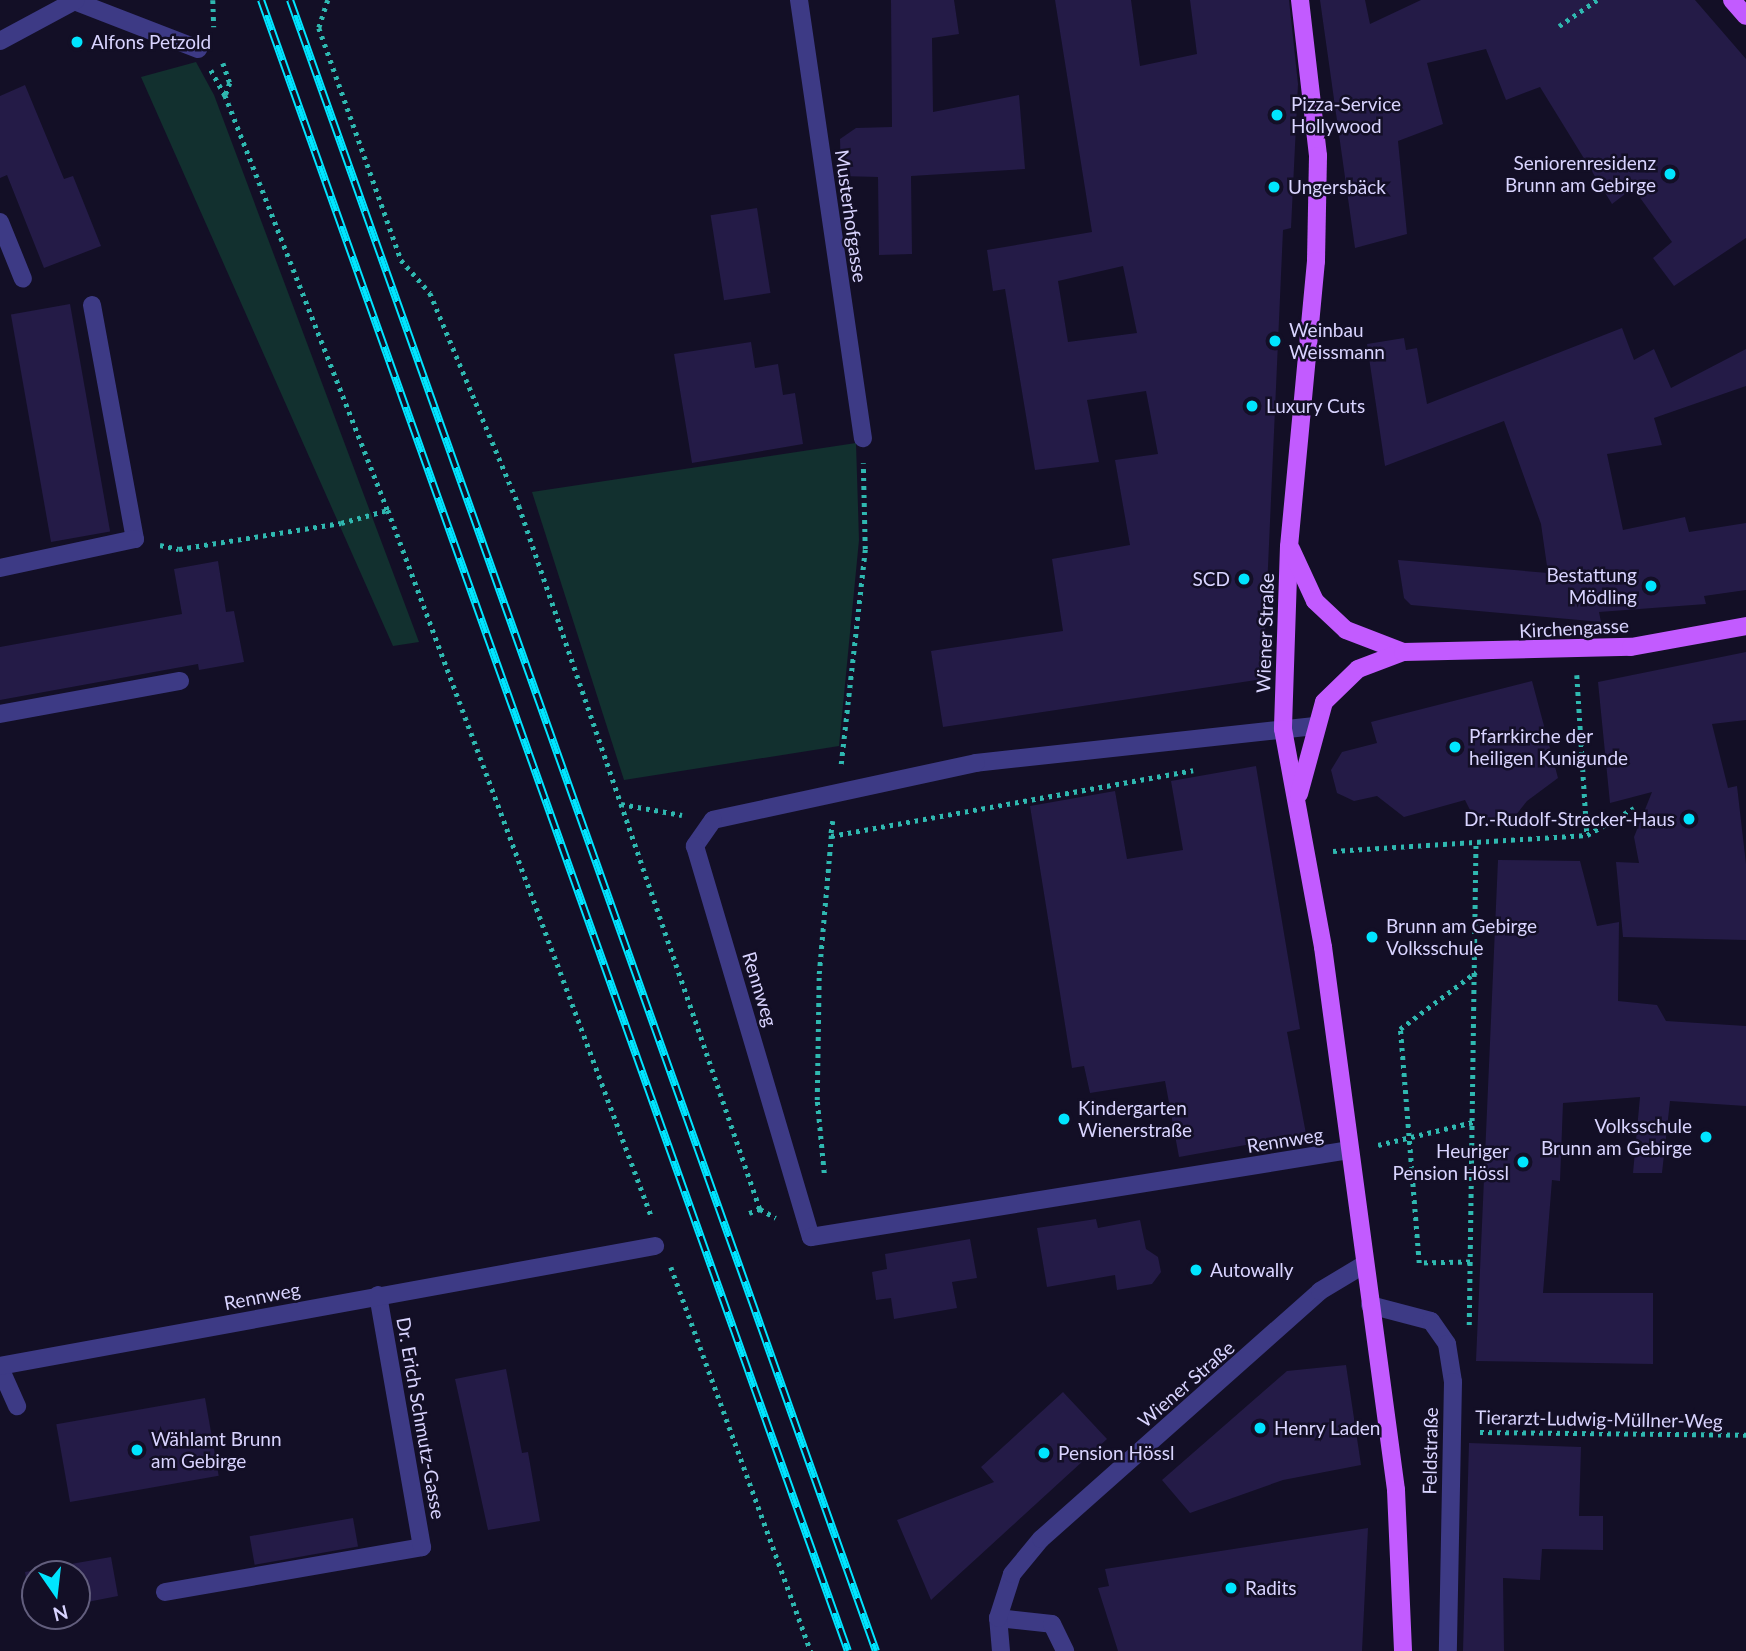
<!DOCTYPE html>
<meta charset="utf-8">
<style>
body{margin:0}
#map{position:relative;width:1746px;height:1651px;overflow:hidden;background:#130f26;font-family:Lato,sans-serif}
div>[style]{position:absolute}
.green>*{inset:0;background:#12302f}
.building>*{inset:0;background:#241b47;transform-origin:0 0}
.path>*{height:4.5px;margin-top:-2.25px;transform-origin:0;background:repeating-linear-gradient(90deg,#2fb8b0 0 3.5px,transparent 0 8.5px)}
.service>*{height:18px;margin:-9px;padding:0 9px;transform-origin:9px;border-radius:9px;background:#3d3a85}
.minor>*{height:18px;margin:-9px;padding:0 9px;transform-origin:9px;border-radius:9px;background:#3d3a85}
.primary>*{height:18px;margin:-9px;padding:0 9px;transform-origin:9px;border-radius:9px;background:#c25bff}
.rail>*{height:8px;margin-top:-4px;transform-origin:0;background:repeating-linear-gradient(90deg,#130f26 0 16px,#00e5ff 0 32px);box-sizing:border-box;border-block:2px solid #00e5ff}
.dots>*{width:19px;height:19px;translate:-50% -50%;box-sizing:border-box;border:4px solid #130f26;border-radius:50%}
span{translate:-50% -50%;white-space:nowrap;text-align:center;line-height:1.15;-webkit-text-stroke:5px #130f26;paint-order:stroke}
.poi-label{font-size:19px;color:#d9d4ff}
.left{translate:0 -50%;text-align:left}
.right{translate:-100% -50%;text-align:right}
.street-label{font-size:19px;color:#d9d4ff}
.north{position:absolute;left:21px;top:1560px;width:70px;height:70px;box-sizing:border-box;background:#130f26;border:2px solid #625e7d;border-radius:50%;rotate:166deg;font-size:19px;font-weight:700;line-height:28px;text-align:center;color:#d9d4ff}
.north::after{content:'';display:block;margin:auto;width:24px;height:32px;background:#00e5ff;clip-path:polygon(50% 0,100% 100%,50% 72%,0 100%)}
</style>
<div id="map">
<div class="green">
<i style="clip-path:polygon(196px 62px,214px 95px,419px 642px,393px 646px,141px 77px)"></i>
<i style="clip-path:polygon(856px 443px,859px 540px,839px 746px,624px 780px,532px 492px)"></i>
</div>
<div class="building">
<i style="clip-path:polygon(891px 0,954px 0,959px 34px,932px 38px,933px 112px,1019px 95px,1025px 169px,911px 176px,912px 254px,879px 255px,878px 177px,841px 176px,840px 139px,856px 128px,892px 127px)"></i>
<i style="clip-path:polygon(evenodd,1055px 0,1131px 0,1140px 66px,1197px 54px,1190px 0,1289px 0,1298px 84px,1291px 228px,1283px 230px,1263px 679px,943px 727px,931px 651px,1063px 631px,1052px 559px,1130px 545px,1115px 460px,1158px 454px,1146px 391px,1087px 400px,1099px 462px,1035px 470px,1005px 289px,993px 291px,987px 250px,1092px 232px,1055px 0,1123px 266px,1137px 333px,1068px 342px,1058px 281px,1123px 266px)"></i>
<i style="clip-path:polygon(1320px 0,1365px 0,1370px 24px,1421px 0,1695px 0,1746px 59px,1746px 238px,1674px 286px,1653px 258px,1672px 242px,1633px 188px,1612px 204px,1540px 87px,1506px 100px,1486px 49px,1427px 63px,1443px 124px,1398px 141px,1407px 234px,1355px 248px)"></i>
<i style="clip-path:polygon(25px 85px,64px 179px,73px 176px,101px 246px,44px 268px,7px 175px,0 178px,0 96px)"></i>
<i style="left:757px;top:208px;width:86px;height:47px;rotate:81deg"></i>
<i style="left:70px;top:304px;width:231px;height:60px;rotate:80deg"></i>
<i style="clip-path:polygon(1622px 328px,1634px 360px,1654px 349px,1671px 388px,1746px 349px,1746px 386px,1654px 418px,1662px 445px,1607px 454px,1623px 530px,1685px 517px,1689px 532px,1746px 523px,1746px 590px,1704px 596px,1706px 604px,1599px 612px,1601px 622px,1411px 605px,1404px 598px,1398px 560px,1548px 573px,1541px 524px,1504px 421px,1385px 466px,1367px 344px,1404px 338px,1406px 350px,1417px 348px,1427px 404px)"></i>
<i style="clip-path:polygon(751px 342px,755px 368px,778px 364px,783px 395px,795px 393px,803px 444px,692px 463px,674px 354px)"></i>
<i style="clip-path:polygon(218px 561px,226px 612px,234px 611px,244px 662px,199px 670px,198px 664px,0 700px,0 647px,182px 614px,174px 569px)"></i>
<i style="clip-path:polygon(1746px 652px,1746px 720px,1712px 724px,1728px 788px,1737px 786px,1746px 864px,1746px 940px,1623px 937px,1616px 862px,1639px 863px,1634px 837px,1652px 792px,1610px 803px,1598px 682px)"></i>
<i style="clip-path:polygon(1532px 681px,1558px 778px,1527px 801px,1508px 825px,1473px 816px,1465px 800px,1404px 817px,1377px 796px,1354px 801px,1337px 793px,1331px 770px,1342px 752px,1377px 743px,1371px 722px)"></i>
<i style="clip-path:polygon(1256px 766px,1300px 1029px,1287px 1032px,1306px 1134px,1179px 1157px,1165px 1081px,1090px 1093px,1084px 1066px,1072px 1068px,1030px 806px,1115px 791px,1127px 859px,1183px 850px,1171px 781px)"></i>
<i style="clip-path:polygon(1498px 860px,1580px 861px,1597px 926px,1619px 922px,1618px 1001px,1657px 1005px,1666px 1021px,1746px 1026px,1746px 1106px,1670px 1101px,1662px 1173px,1633px 1173px,1640px 1097px,1563px 1103px,1560px 1181px,1552px 1180px,1543px 1293px,1653px 1293px,1653px 1364px,1476px 1361px)"></i>
<i style="clip-path:polygon(1096px 1219px,1098px 1228px,1140px 1220px,1146px 1249px,1158px 1257px,1161px 1272px,1152px 1284px,1117px 1290px,1115px 1275px,1047px 1287px,1037px 1228px)"></i>
<i style="clip-path:polygon(970px 1239px,977px 1278px,952px 1282px,957px 1308px,894px 1319px,891px 1298px,876px 1300px,872px 1272px,887px 1269px,885px 1254px)"></i>
<i style="clip-path:polygon(1346px 1365px,1361px 1465px,1283px 1480px,1190px 1513px,1162px 1480px,1287px 1371px)"></i>
<i style="clip-path:polygon(506px 1369px,522px 1453px,528px 1452px,540px 1521px,488px 1530px,455px 1379px)"></i>
<i style="clip-path:polygon(1063px 1392px,1107px 1439px,931px 1600px,897px 1520px,994px 1482px,981px 1467px)"></i>
<i style="left:205px;top:1398px;width:79px;height:151px;rotate:80deg"></i>
<i style="clip-path:polygon(1469px 1443px,1581px 1447px,1579px 1516px,1603px 1516px,1603px 1550px,1542px 1549px,1540px 1580px,1503px 1578px,1504px 1651px,1463px 1651px)"></i>
<i style="left:353px;top:1518px;width:29px;height:105px;rotate:80deg"></i>
<i style="clip-path:polygon(1368px 1528px,1362px 1651px,1118px 1651px,1098px 1588px,1109px 1586px,1105px 1569px)"></i>
<i style="clip-path:polygon(111px 1557px,118px 1596px,77px 1604px,77px 1574px,35px 1574px,32px 1611px,25px 1572px)"></i>
</div>
<div class="path">
<i style="left:213px;top:0;width:27px;rotate:88deg"></i>
<i style="left:328px;top:0;width:29px;rotate:108deg"></i>
<i style="left:319px;top:28px;width:246px;rotate:70.5deg"></i>
<i style="left:401px;top:260px;width:44px;rotate:48.7deg"></i>
<i style="left:430px;top:293px;width:231px;rotate:67.3deg"></i>
<i style="left:519px;top:506px;width:743px;rotate:71.08deg"></i>
<i style="left:1559px;top:26px;width:46px;rotate:-34.4deg"></i>
<i style="left:223px;top:63px;width:21px;rotate:71deg"></i>
<i style="left:230px;top:83px;width:12px;rotate:110deg"></i>
<i style="left:211px;top:70px;width:29px;rotate:61deg"></i>
<i style="left:225px;top:95px;width:446px;rotate:68.6deg"></i>
<i style="left:388px;top:510px;width:756px;rotate:69.55deg"></i>
<i style="left:160px;top:545px;width:19px;rotate:12deg"></i>
<i style="left:179px;top:549px;width:164px;rotate:-9.1deg"></i>
<i style="left:341px;top:523px;width:49px;rotate:-15.5deg"></i>
<i style="left:1577px;top:675px;width:160px;rotate:86.4deg"></i>
<i style="left:841px;top:764px;width:216px;rotate:-83.6deg"></i>
<i style="left:865px;top:549px;width:86px;rotate:-91.3deg"></i>
<i style="left:621px;top:804px;width:62px;rotate:10.2deg"></i>
<i style="left:833px;top:821px;width:15px;rotate:98deg"></i>
<i style="left:831px;top:836px;width:368px;rotate:-10.3deg"></i>
<i style="left:1333px;top:851px;width:255px;rotate:-3.6deg"></i>
<i style="left:1587px;top:835px;width:54px;rotate:-29.9deg"></i>
<i style="left:1378px;top:1145px;width:98px;rotate:-13.6deg"></i>
<i style="left:824px;top:1173px;width:73px;rotate:-95.5deg"></i>
<i style="left:817px;top:1100px;width:126px;rotate:-89.1deg"></i>
<i style="left:819px;top:974px;width:139px;rotate:-85deg"></i>
<i style="left:749px;top:1213px;width:12px;rotate:-20deg"></i>
<i style="left:760px;top:1209px;width:18px;rotate:29deg"></i>
<i style="left:1470px;top:1262px;width:51px;rotate:178.9deg"></i>
<i style="left:1419px;top:1263px;width:235px;rotate:-94.6deg"></i>
<i style="left:1400px;top:1029px;width:95px;rotate:-36.9deg"></i>
<i style="left:671px;top:1267px;width:409px;rotate:70deg"></i>
<i style="left:1469px;top:1325px;width:482px;rotate:-89.2deg"></i>
<i style="left:1480px;top:1432px;width:266px;rotate:0.6deg"></i>
</div>
<div class="service">
<i style="left:77px;top:2px;width:130px;rotate:21.2deg"></i>
<i style="left:0;top:222px;width:61px;rotate:68deg"></i>
<i style="left:92px;top:305px;width:238px;rotate:79.6deg"></i>
<i style="left:0;top:714px;width:183px;rotate:-10.4deg"></i>
<i style="left:0;top:1368px;width:42px;rotate:65.9deg"></i>
<i style="left:165px;top:1592px;width:261px;rotate:-9.9deg"></i>
<i style="left:998px;top:1618px;width:54px;rotate:6.3deg"></i>
<i style="left:1052px;top:1624px;width:30px;rotate:64deg"></i>
</div>
<div class="minor">
<i style="left:799px;top:0;width:443px;rotate:81.7deg"></i>
<i style="left:0;top:41px;width:86px;rotate:-28.3deg"></i>
<i style="left:0;top:568px;width:138px;rotate:-12.1deg"></i>
<i style="left:1315px;top:726px;width:341px;rotate:173.8deg"></i>
<i style="left:976px;top:763px;width:269px;rotate:167.8deg"></i>
<i style="left:713px;top:820px;width:32px;rotate:125deg"></i>
<i style="left:695px;top:846px;width:408px;rotate:73.5deg"></i>
<i style="left:811px;top:1237px;width:546px;rotate:-9.17deg"></i>
<i style="left:378px;top:1295px;width:256px;rotate:80.1deg"></i>
<i style="left:1370px;top:1305px;width:63px;rotate:14.7deg"></i>
<i style="left:1431px;top:1321px;width:28px;rotate:55deg"></i>
<i style="left:1447px;top:1344px;width:38px;rotate:81deg"></i>
<i style="left:1453px;top:1382px;width:269px;rotate:91.1deg"></i>
<i style="left:0;top:1366px;width:666px;rotate:-10.38deg"></i>
<i style="left:1001px;top:1651px;width:33px;rotate:-95deg"></i>
<i style="left:998px;top:1618px;width:46px;rotate:-72.3deg"></i>
<i style="left:1012px;top:1574px;width:45px;rotate:-50.4deg"></i>
<i style="left:1041px;top:1539px;width:373px;rotate:-41.6deg"></i>
<i style="left:1320px;top:1291px;width:52px;rotate:-31deg"></i>
</div>
<div class="primary">
<i style="left:1300px;top:0;width:157px;rotate:83.4deg"></i>
<i style="left:1318px;top:156px;width:105px;rotate:91.1deg"></i>
<i style="left:1316px;top:261px;width:286px;rotate:95.4deg"></i>
<i style="left:1289px;top:546px;width:183px;rotate:91.9deg"></i>
<i style="left:1283px;top:729px;width:222px;rotate:79.6deg"></i>
<i style="left:1323px;top:947px;width:548px;rotate:82.34deg"></i>
<i style="left:1396px;top:1490px;width:161px;rotate:87.5deg"></i>
<i style="left:1732px;top:0;width:21px;rotate:49deg"></i>
<i style="left:1291px;top:549px;width:57px;rotate:65.2deg"></i>
<i style="left:1315px;top:601px;width:42px;rotate:43.1deg"></i>
<i style="left:1346px;top:630px;width:61px;rotate:21.1deg"></i>
<i style="left:1299px;top:794px;width:95px;rotate:-74.8deg"></i>
<i style="left:1324px;top:702px;width:47px;rotate:-44.1deg"></i>
<i style="left:1358px;top:669px;width:48px;rotate:-20.7deg"></i>
<i style="left:1403px;top:652px;width:228px;rotate:-1.3deg"></i>
<i style="left:1631px;top:647px;width:117px;rotate:-10.3deg"></i>
</div>
<div class="rail">
<i style="left:261px;top:0;width:1752px;rotate:70.43deg"></i>
<i style="left:290px;top:0;width:1752px;rotate:70.46deg"></i>
</div>
<div class="dots">
<i style="left:77px;top:42px;background:#00e5ff"></i>
<i style="left:1277px;top:115px;background:#00e5ff"></i>
<i style="left:1670px;top:174px;background:#00e5ff"></i>
<i style="left:1274px;top:187px;background:#00e5ff"></i>
<i style="left:1275px;top:341px;background:#00e5ff"></i>
<i style="left:1252px;top:406px;background:#00e5ff"></i>
<i style="left:1244px;top:579px;background:#00e5ff"></i>
<i style="left:1651px;top:586px;background:#00e5ff"></i>
<i style="left:1455px;top:747px;background:#00e5ff"></i>
<i style="left:1689px;top:819px;background:#00e5ff"></i>
<i style="left:1372px;top:937px;background:#00e5ff"></i>
<i style="left:1064px;top:1119px;background:#00e5ff"></i>
<i style="left:1706px;top:1137px;background:#00e5ff"></i>
<i style="left:1523px;top:1162px;background:#00e5ff"></i>
<i style="left:1196px;top:1270px;background:#00e5ff"></i>
<i style="left:1260px;top:1428px;background:#00e5ff"></i>
<i style="left:137px;top:1450px;background:#00e5ff"></i>
<i style="left:1044px;top:1453px;background:#00e5ff"></i>
<i style="left:1231px;top:1588px;background:#00e5ff"></i>
</div>
<div class="poi-label">
<span class="left" style="left:91px;top:42px">Alfons Petzold</span>
<span class="left" style="left:1291px;top:115px">Pizza-Service<br>Hollywood</span>
<span class="right" style="left:1656px;top:174px">Seniorenresidenz<br>Brunn am Gebirge</span>
<span class="left" style="left:1288px;top:187px">Ungersbäck</span>
<span class="left" style="left:1289px;top:341px">Weinbau<br>Weissmann</span>
<span class="left" style="left:1266px;top:406px">Luxury Cuts</span>
<span class="right" style="left:1637px;top:586px">Bestattung<br>Mödling</span>
<span class="right" style="left:1230px;top:579px">SCD</span>
<span class="left" style="left:1469px;top:747px">Pfarrkirche der<br>heiligen Kunigunde</span>
<span class="right" style="left:1675px;top:819px">Dr.-Rudolf-Strecker-Haus</span>
<span class="left" style="left:1386px;top:937px">Brunn am Gebirge<br>Volksschule</span>
<span class="left" style="left:1078px;top:1119px">Kindergarten<br>Wienerstraße</span>
<span class="right" style="left:1692px;top:1137px">Volksschule<br>Brunn am Gebirge</span>
<span class="right" style="left:1509px;top:1162px">Heuriger<br>Pension Hössl</span>
<span class="left" style="left:1210px;top:1270px">Autowally</span>
<span class="left" style="left:1274px;top:1428px">Henry Laden</span>
<span class="left" style="left:151px;top:1450px">Wählamt Brunn<br>am Gebirge</span>
<span class="left" style="left:1058px;top:1453px">Pension Hössl</span>
<span class="left" style="left:1245px;top:1588px">Radits</span>
</div>
<div class="street-label">
<span style="left:851px;top:216px;rotate:82deg">Musterhofgasse</span>
<span style="left:1574px;top:628px;rotate:-3deg">Kirchengasse</span>
<span style="left:1265px;top:633px;rotate:-88deg">Wiener Straße</span>
<span style="left:760px;top:989px;rotate:73deg">Rennweg</span>
<span style="left:1285px;top:1140px;rotate:-9deg">Rennweg</span>
<span style="left:262px;top:1296px;rotate:-11deg">Rennweg</span>
<span style="left:1186px;top:1384px;rotate:-41deg">Wiener Straße</span>
<span style="left:421px;top:1418px;rotate:80deg">Dr. Erich Schmutz-Gasse</span>
<span style="left:1599px;top:1419px;rotate:1deg">Tierarzt-Ludwig-Müllner-Weg</span>
<span style="left:1430px;top:1451px;rotate:-89deg">Feldstraße</span>
</div>
<div class="north">N</div>
</div>
